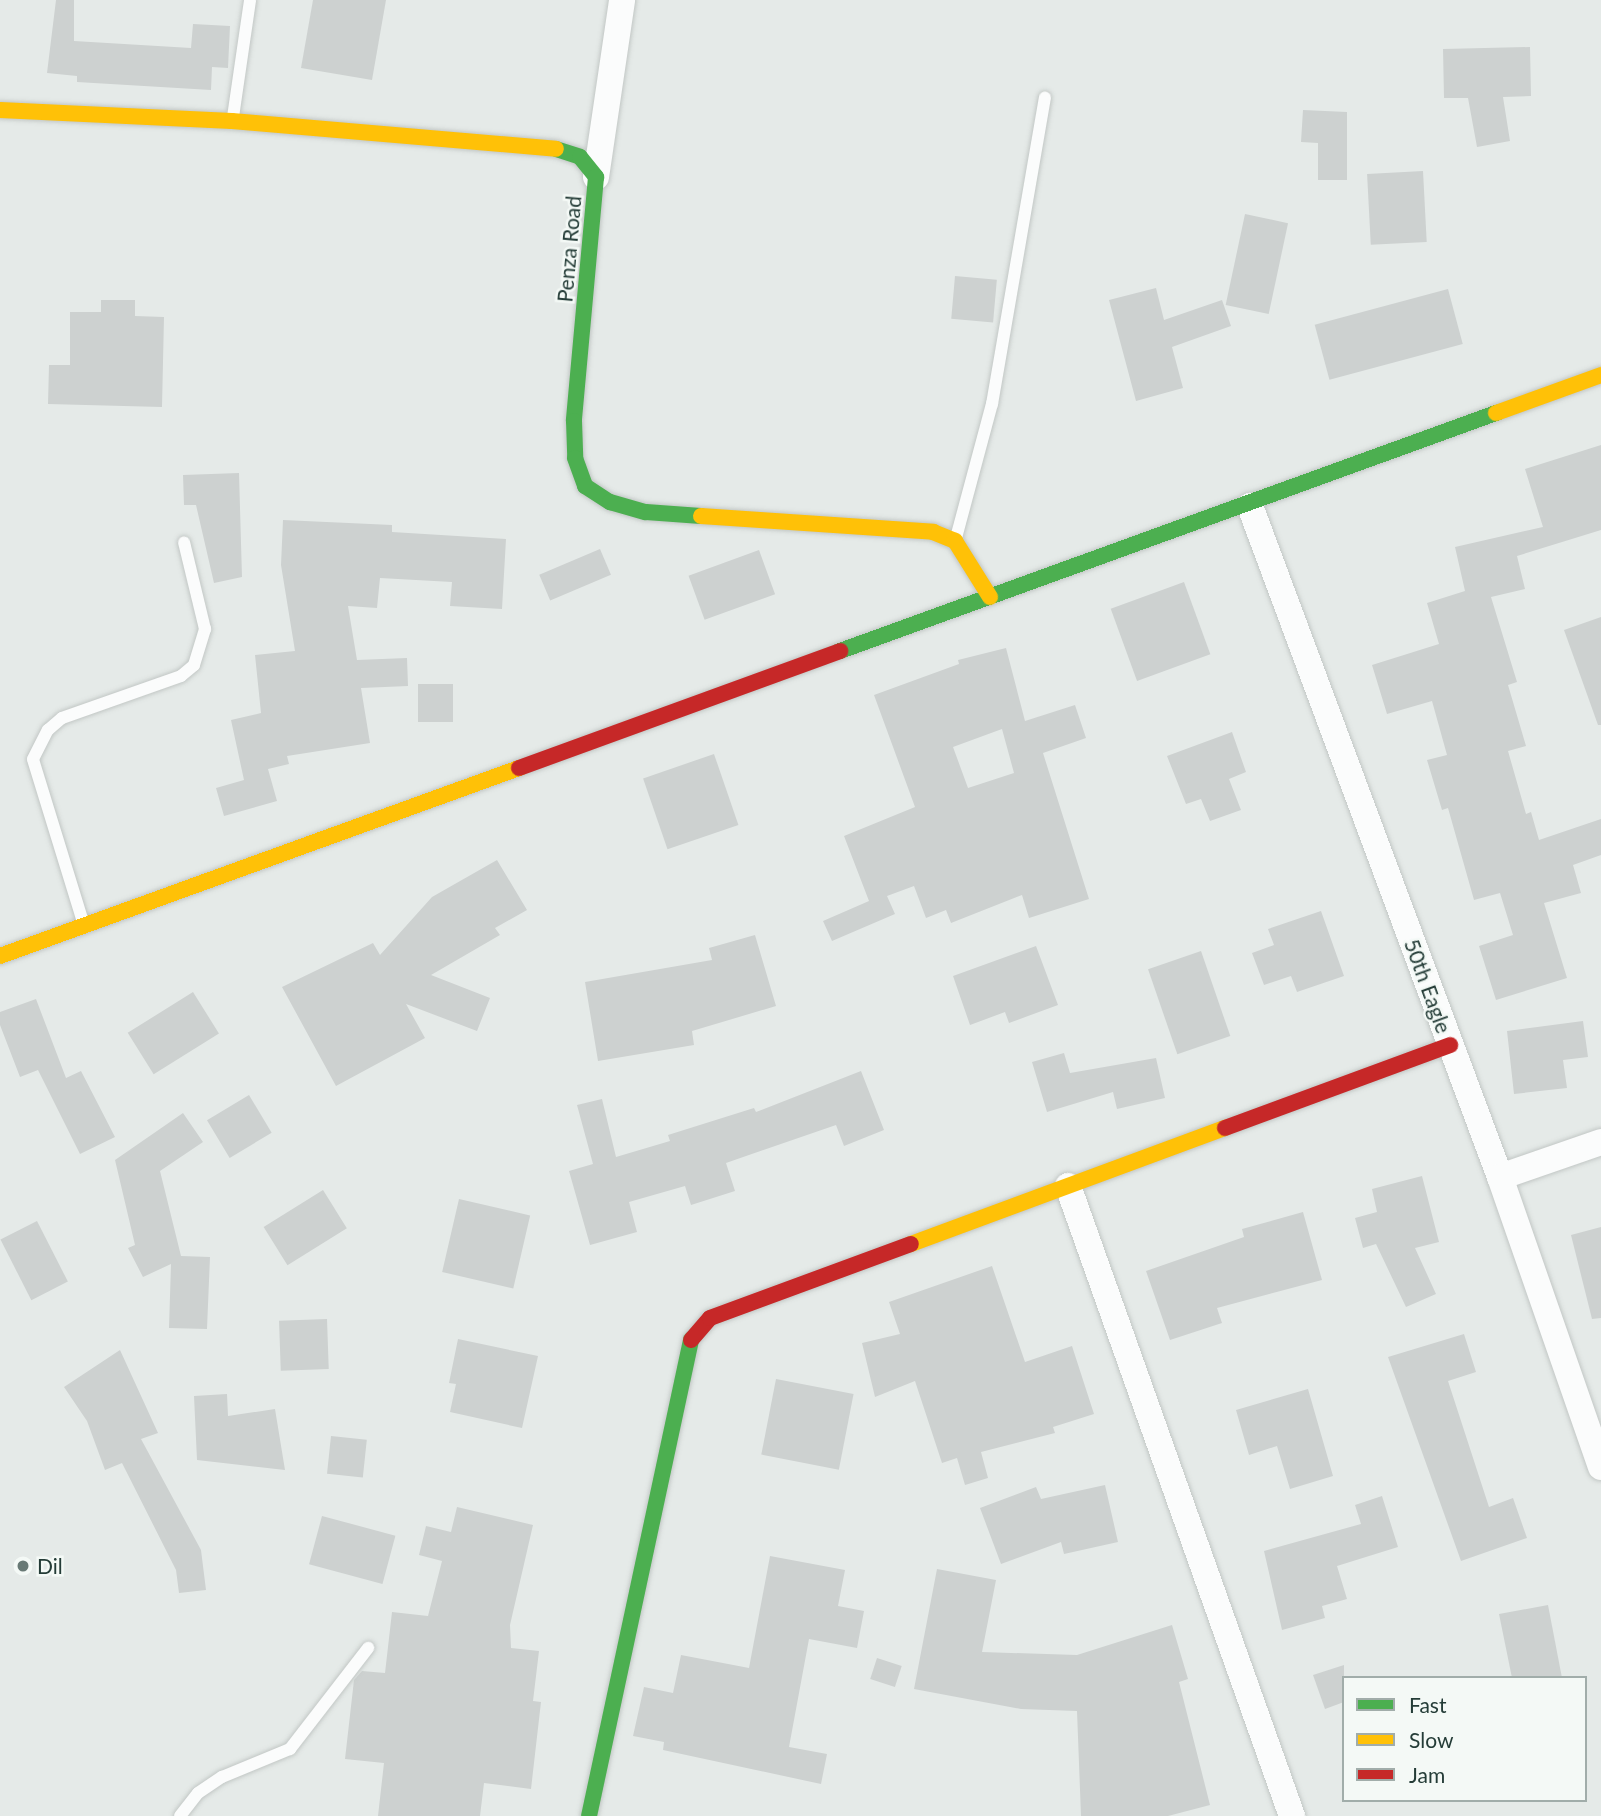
<!DOCTYPE html>
<style>
body{margin:0}
#map{position:relative;width:1601px;height:1816px;overflow:hidden;background:#e5eae8;font-family:Lato,sans-serif}
div>[style]{position:absolute}
.building>*{inset:0;background:#cdd1d0;transform-origin:0 0}
.roads{filter:drop-shadow(0 0 2px #c2c7c5) drop-shadow(0 0 2px #c2c7c5)}
.lane>*{height:12px;margin:-6px;padding:0 6px;transform-origin:6px;border-radius:6px;background:#fbfcfc}
.street>*{height:26px;margin:-13px;padding:0 13px;transform-origin:13px;border-radius:13px;background:#fbfcfc}
.fast>*{height:16px;margin:-8px;padding:0 8px;transform-origin:8px;border-radius:8px;background:#4caf50}
.slow>*{height:16px;margin:-8px;padding:0 8px;transform-origin:8px;border-radius:8px;background:#ffc107}
.jam>*{height:16px;margin:-8px;padding:0 8px;transform-origin:8px;border-radius:8px;background:#c62828}
.dots>*{width:19px;height:19px;translate:-50% -50%;box-sizing:border-box;border:4px solid #f4f9f6;border-radius:50%}
span{translate:-50% -50%;white-space:nowrap;text-align:center;line-height:1.15;-webkit-text-stroke:5px #f4f9f6;paint-order:stroke}
.street-label{font-size:21px;color:#243c37}
.poi-label{font-size:21px;color:#243c37}
.left{translate:0 -50%;text-align:left}
.legend{position:absolute;left:1342px;top:1676px;width:245px;height:126px;box-sizing:border-box;background:#f4f9f6;border:2px solid #a1adaa;margin:0;padding:9px 12px;list-style:none;font-size:21px;color:#243c37}
.legend li{display:flex;align-items:center;gap:14px;height:35px}
.legend b{width:35px;border:2px solid #a1adaa}
</style>
<div id="map">
<div class="building">
<i style="clip-path:polygon(56px 0,74px 0,74px 41px,191px 48px,193px 24px,230px 26px,228px 68px,212px 67px,211px 90px,77px 82px,77px 76px,47px 73px)"></i>
<i style="clip-path:polygon(313px 0,386px 0,372px 80px,301px 68px)"></i>
<i style="clip-path:polygon(1530px 47px,1531px 96px,1503px 97px,1510px 141px,1477px 147px,1468px 98px,1444px 98px,1443px 49px)"></i>
<i style="clip-path:polygon(1303px 110px,1347px 112px,1347px 180px,1318px 180px,1318px 143px,1301px 142px)"></i>
<i style="left:1423px;top:171px;width:71px;height:56px;rotate:87deg"></i>
<i style="left:1245px;top:214px;width:44px;height:93px;rotate:12deg"></i>
<i style="left:955px;top:276px;width:42px;height:43px;rotate:5deg"></i>
<i style="clip-path:polygon(1156px 288px,1164px 320px,1222px 300px,1231px 326px,1172px 347px,1183px 388px,1136px 401px,1109px 300px)"></i>
<i style="left:1448px;top:289px;width:57px;height:138px;rotate:75deg"></i>
<i style="clip-path:polygon(101px 300px,135px 300px,135px 316px,164px 317px,162px 407px,48px 404px,49px 365px,70px 365px,70px 312px,101px 312px)"></i>
<i style="clip-path:polygon(1601px 445px,1601px 530px,1517px 556px,1525px 589px,1491px 597px,1517px 682px,1508px 685px,1526px 746px,1508px 751px,1526px 814px,1531px 812px,1539px 840px,1601px 819px,1601px 855px,1573px 865px,1581px 893px,1544px 903px,1567px 978px,1496px 1000px,1479px 946px,1513px 935px,1500px 893px,1474px 900px,1448px 808px,1442px 810px,1427px 760px,1447px 755px,1432px 701px,1387px 714px,1372px 665px,1439px 644px,1427px 603px,1465px 591px,1455px 547px,1543px 527px,1525px 469px)"></i>
<i style="clip-path:polygon(239px 473px,242px 577px,214px 583px,196px 505px,184px 505px,183px 475px)"></i>
<i style="clip-path:polygon(283px 520px,392px 525px,392px 532px,506px 539px,502px 609px,450px 606px,452px 582px,380px 578px,377px 608px,348px 606px,357px 660px,407px 658px,408px 686px,361px 688px,370px 743px,287px 756px,289px 764px,268px 769px,277px 801px,224px 816px,216px 788px,244px 780px,231px 720px,261px 713px,255px 655px,295px 651px,281px 565px)"></i>
<i style="left:600px;top:549px;width:28px;height:66px;rotate:67deg"></i>
<i style="left:759px;top:550px;width:47px;height:75px;rotate:70deg"></i>
<i style="left:1184px;top:582px;width:77px;height:78px;rotate:70deg"></i>
<i style="clip-path:polygon(1601px 617px,1601px 725px,1598px 725px,1564px 630px)"></i>
<i style="clip-path:polygon(evenodd,1006px 648px,1025px 721px,1075px 705px,1086px 738px,1043px 753px,1089px 899px,1029px 918px,1022px 895px,951px 923px,946px 910px,926px 918px,914px 886px,887px 896px,895px 914px,832px 941px,823px 921px,869px 901px,844px 836px,915px 807px,874px 695px,959px 664px,958px 660px,1006px 648px,1002px 729px,1014px 773px,968px 788px,953px 747px,1002px 729px)"></i>
<i style="left:418px;top:684px;width:35px;height:38px"></i>
<i style="clip-path:polygon(1232px 732px,1246px 772px,1229px 779px,1241px 810px,1210px 821px,1201px 799px,1186px 804px,1167px 756px)"></i>
<i style="left:714px;top:754px;width:75px;height:75px;rotate:71deg"></i>
<i style="clip-path:polygon(497px 860px,527px 910px,495px 928px,500px 935px,431px 975px,490px 998px,477px 1031px,406px 1004px,425px 1038px,336px 1086px,282px 987px,373px 943px,380px 955px,432px 897px)"></i>
<i style="clip-path:polygon(1321px 911px,1344px 976px,1297px 992px,1291px 976px,1264px 985px,1252px 953px,1274px 945px,1268px 929px)"></i>
<i style="clip-path:polygon(755px 935px,776px 1006px,692px 1031px,694px 1045px,598px 1061px,585px 982px,712px 960px,709px 948px)"></i>
<i style="clip-path:polygon(1036px 946px,1058px 1005px,1009px 1023px,1005px 1012px,970px 1025px,953px 976px)"></i>
<i style="left:1201px;top:951px;width:90px;height:56px;rotate:71deg"></i>
<i style="left:193px;top:992px;width:49px;height:77px;rotate:58deg"></i>
<i style="clip-path:polygon(36px 999px,66px 1078px,81px 1071px,115px 1137px,80px 1154px,38px 1070px,20px 1077px,0 1025px,0 1012px)"></i>
<i style="clip-path:polygon(1583px 1021px,1588px 1057px,1563px 1060px,1567px 1088px,1514px 1094px,1507px 1031px)"></i>
<i style="clip-path:polygon(1064px 1053px,1070px 1073px,1156px 1058px,1165px 1098px,1117px 1109px,1113px 1092px,1047px 1112px,1032px 1062px)"></i>
<i style="clip-path:polygon(861px 1071px,884px 1130px,844px 1146px,836px 1125px,726px 1163px,735px 1191px,691px 1205px,685px 1186px,629px 1202px,637px 1232px,590px 1245px,569px 1171px,593px 1164px,577px 1105px,602px 1099px,616px 1157px,670px 1141px,668px 1135px,754px 1108px,756px 1112px)"></i>
<i style="left:249px;top:1095px;width:44px;height:49px;rotate:59deg"></i>
<i style="clip-path:polygon(183px 1113px,203px 1142px,160px 1171px,181px 1256px,210px 1257px,207px 1329px,169px 1328px,171px 1264px,143px 1277px,128px 1248px,135px 1245px,115px 1160px)"></i>
<i style="clip-path:polygon(1422px 1176px,1439px 1242px,1415px 1248px,1436px 1294px,1406px 1307px,1376px 1244px,1363px 1248px,1355px 1218px,1377px 1212px,1372px 1189px)"></i>
<i style="left:323px;top:1190px;width:45px;height:70px;rotate:58deg"></i>
<i style="left:459px;top:1199px;width:73px;height:75px;rotate:13deg"></i>
<i style="clip-path:polygon(1303px 1212px,1322px 1280px,1217px 1308px,1222px 1323px,1170px 1340px,1146px 1271px,1244px 1237px,1242px 1229px)"></i>
<i style="left:37px;top:1221px;width:68px;height:41px;rotate:63deg"></i>
<i style="clip-path:polygon(1601px 1227px,1601px 1318px,1592px 1319px,1571px 1235px)"></i>
<i style="clip-path:polygon(992px 1266px,1025px 1362px,1072px 1346px,1094px 1414px,1053px 1427px,1055px 1433px,981px 1452px,988px 1478px,965px 1485px,957px 1458px,942px 1463px,915px 1381px,875px 1397px,862px 1343px,900px 1334px,889px 1302px)"></i>
<i style="left:327px;top:1319px;width:50px;height:48px;rotate:88deg"></i>
<i style="clip-path:polygon(1464px 1334px,1476px 1372px,1448px 1381px,1489px 1507px,1513px 1498px,1527px 1538px,1461px 1561px,1388px 1357px)"></i>
<i style="clip-path:polygon(458px 1339px,538px 1356px,522px 1428px,450px 1412px,456px 1384px,449px 1383px)"></i>
<i style="clip-path:polygon(120px 1350px,158px 1433px,141px 1439px,201px 1550px,206px 1590px,179px 1593px,176px 1570px,122px 1463px,105px 1470px,87px 1421px,64px 1387px)"></i>
<i style="left:776px;top:1379px;width:79px;height:77px;rotate:11deg"></i>
<i style="clip-path:polygon(1308px 1389px,1333px 1476px,1290px 1489px,1277px 1446px,1249px 1455px,1236px 1410px)"></i>
<i style="clip-path:polygon(227px 1394px,228px 1416px,275px 1409px,285px 1470px,197px 1460px,194px 1396px)"></i>
<i style="left:331px;top:1436px;width:36px;height:38px;rotate:6deg"></i>
<i style="clip-path:polygon(1105px 1485px,1118px 1542px,1064px 1554px,1061px 1542px,1001px 1564px,980px 1508px,1036px 1487px,1041px 1499px)"></i>
<i style="clip-path:polygon(1382px 1496px,1398px 1547px,1337px 1566px,1347px 1599px,1322px 1606px,1325px 1618px,1282px 1630px,1264px 1551px,1361px 1524px,1355px 1505px)"></i>
<i style="clip-path:polygon(457px 1507px,533px 1525px,510px 1625px,511px 1648px,539px 1651px,533px 1701px,541px 1702px,531px 1789px,484px 1783px,480px 1816px,378px 1816px,384px 1763px,345px 1759px,354px 1680px,362px 1671px,385px 1673px,392px 1612px,428px 1616px,442px 1561px,419px 1555px,426px 1526px,451px 1532px)"></i>
<i style="left:322px;top:1516px;width:76px;height:50px;rotate:15deg"></i>
<i style="clip-path:polygon(770px 1556px,845px 1570px,838px 1606px,864px 1611px,857px 1648px,809px 1639px,789px 1747px,827px 1754px,821px 1784px,663px 1750px,664px 1742px,633px 1736px,644px 1687px,673px 1693px,681px 1655px,749px 1668px)"></i>
<i style="clip-path:polygon(937px 1569px,996px 1580px,982px 1652px,1077px 1655px,1172px 1625px,1188px 1679px,1179px 1682px,1210px 1805px,1168px 1816px,1081px 1816px,1077px 1711px,1021px 1709px,914px 1689px)"></i>
<i style="clip-path:polygon(1548px 1605px,1562px 1678px,1512px 1678px,1499px 1614px)"></i>
<i style="left:877px;top:1658px;width:26px;height:22px;rotate:18deg"></i>
<i style="clip-path:polygon(1344px 1665px,1344px 1702px,1325px 1709px,1313px 1675px)"></i>
</div>
<div class="roads">
<div class="lane">
<i style="left:233px;top:117px;width:118px;rotate:-81.7deg"></i>
<i style="left:956px;top:538px;width:139px;rotate:-75deg"></i>
<i style="left:992px;top:404px;width:311px;rotate:-80.2deg"></i>
<i style="left:83px;top:922px;width:170px;rotate:-107.1deg"></i>
<i style="left:33px;top:759px;width:33px;rotate:-63deg"></i>
<i style="left:48px;top:730px;width:18px;rotate:-41deg"></i>
<i style="left:62px;top:718px;width:126px;rotate:-19.4deg"></i>
<i style="left:181px;top:676px;width:17px;rotate:-40deg"></i>
<i style="left:194px;top:665px;width:38px;rotate:-73deg"></i>
<i style="left:205px;top:629px;width:89px;rotate:-103.6deg"></i>
<i style="left:180px;top:1816px;width:29px;rotate:-52deg"></i>
<i style="left:198px;top:1793px;width:29px;rotate:-34deg"></i>
<i style="left:222px;top:1777px;width:74px;rotate:-22.4deg"></i>
<i style="left:290px;top:1749px;width:128px;rotate:-52.3deg"></i>
</div>
<div class="street">
<i style="left:596px;top:177px;width:179px;rotate:-81.6deg"></i>
<i style="left:1250px;top:506px;width:716px;rotate:69.57deg"></i>
<i style="left:1500px;top:1177px;width:307px;rotate:70.8deg"></i>
<i style="left:1500px;top:1177px;width:107px;rotate:-19.1deg"></i>
<i style="left:1068px;top:1186px;width:669px;rotate:70.43deg"></i>
</div>
<div class="fast">
<i style="left:556px;top:149px;width:25px;rotate:18deg"></i>
<i style="left:580px;top:157px;width:26px;rotate:51deg"></i>
<i style="left:596px;top:177px;width:245px;rotate:95.2deg"></i>
<i style="left:574px;top:421px;width:37px;rotate:88deg"></i>
<i style="left:575px;top:458px;width:30px;rotate:70deg"></i>
<i style="left:585px;top:486px;width:30px;rotate:33deg"></i>
<i style="left:610px;top:502px;width:37px;rotate:16deg"></i>
<i style="left:646px;top:512px;width:55px;rotate:4.2deg"></i>
<i style="left:840px;top:651px;width:698px;rotate:-19.94deg"></i>
<i style="left:589px;top:1816px;width:487px;rotate:-77.9deg"></i>
</div>
<div class="slow">
<i style="left:0;top:110px;width:232px;rotate:2.7deg"></i>
<i style="left:232px;top:121px;width:325px;rotate:4.9deg"></i>
<i style="left:1496px;top:413px;width:112px;rotate:-19.9deg"></i>
<i style="left:701px;top:516px;width:233px;rotate:3.9deg"></i>
<i style="left:933px;top:532px;width:24px;rotate:22deg"></i>
<i style="left:955px;top:541px;width:66px;rotate:58deg"></i>
<i style="left:0;top:956px;width:552px;rotate:-19.91deg"></i>
<i style="left:911px;top:1244px;width:335px;rotate:-20.3deg"></i>
</div>
<div class="jam">
<i style="left:519px;top:768px;width:342px;rotate:-20deg"></i>
<i style="left:1225px;top:1128px;width:240px;rotate:-20.2deg"></i>
<i style="left:691px;top:1340px;width:29px;rotate:-49deg"></i>
<i style="left:710px;top:1318px;width:214px;rotate:-20.2deg"></i>
</div>
</div>
<div class="dots">
<i style="left:23px;top:1566px;background:#687975"></i>
</div>
<div class="street-label">
<span style="left:569px;top:249px;rotate:-85deg">Penza Road</span>
<span style="left:1428px;top:986px;rotate:70deg">50th Eagle</span>
</div>
<div class="poi-label">
<span class="left" style="left:37px;top:1566px">Dil</span>
</div>
<ul class="legend">
<li><b style="height:9px;background:#4caf50"></b>Fast</li>
<li><b style="height:9px;background:#ffc107"></b>Slow</li>
<li><b style="height:9px;background:#c62828"></b>Jam</li>
</ul>
</div>
